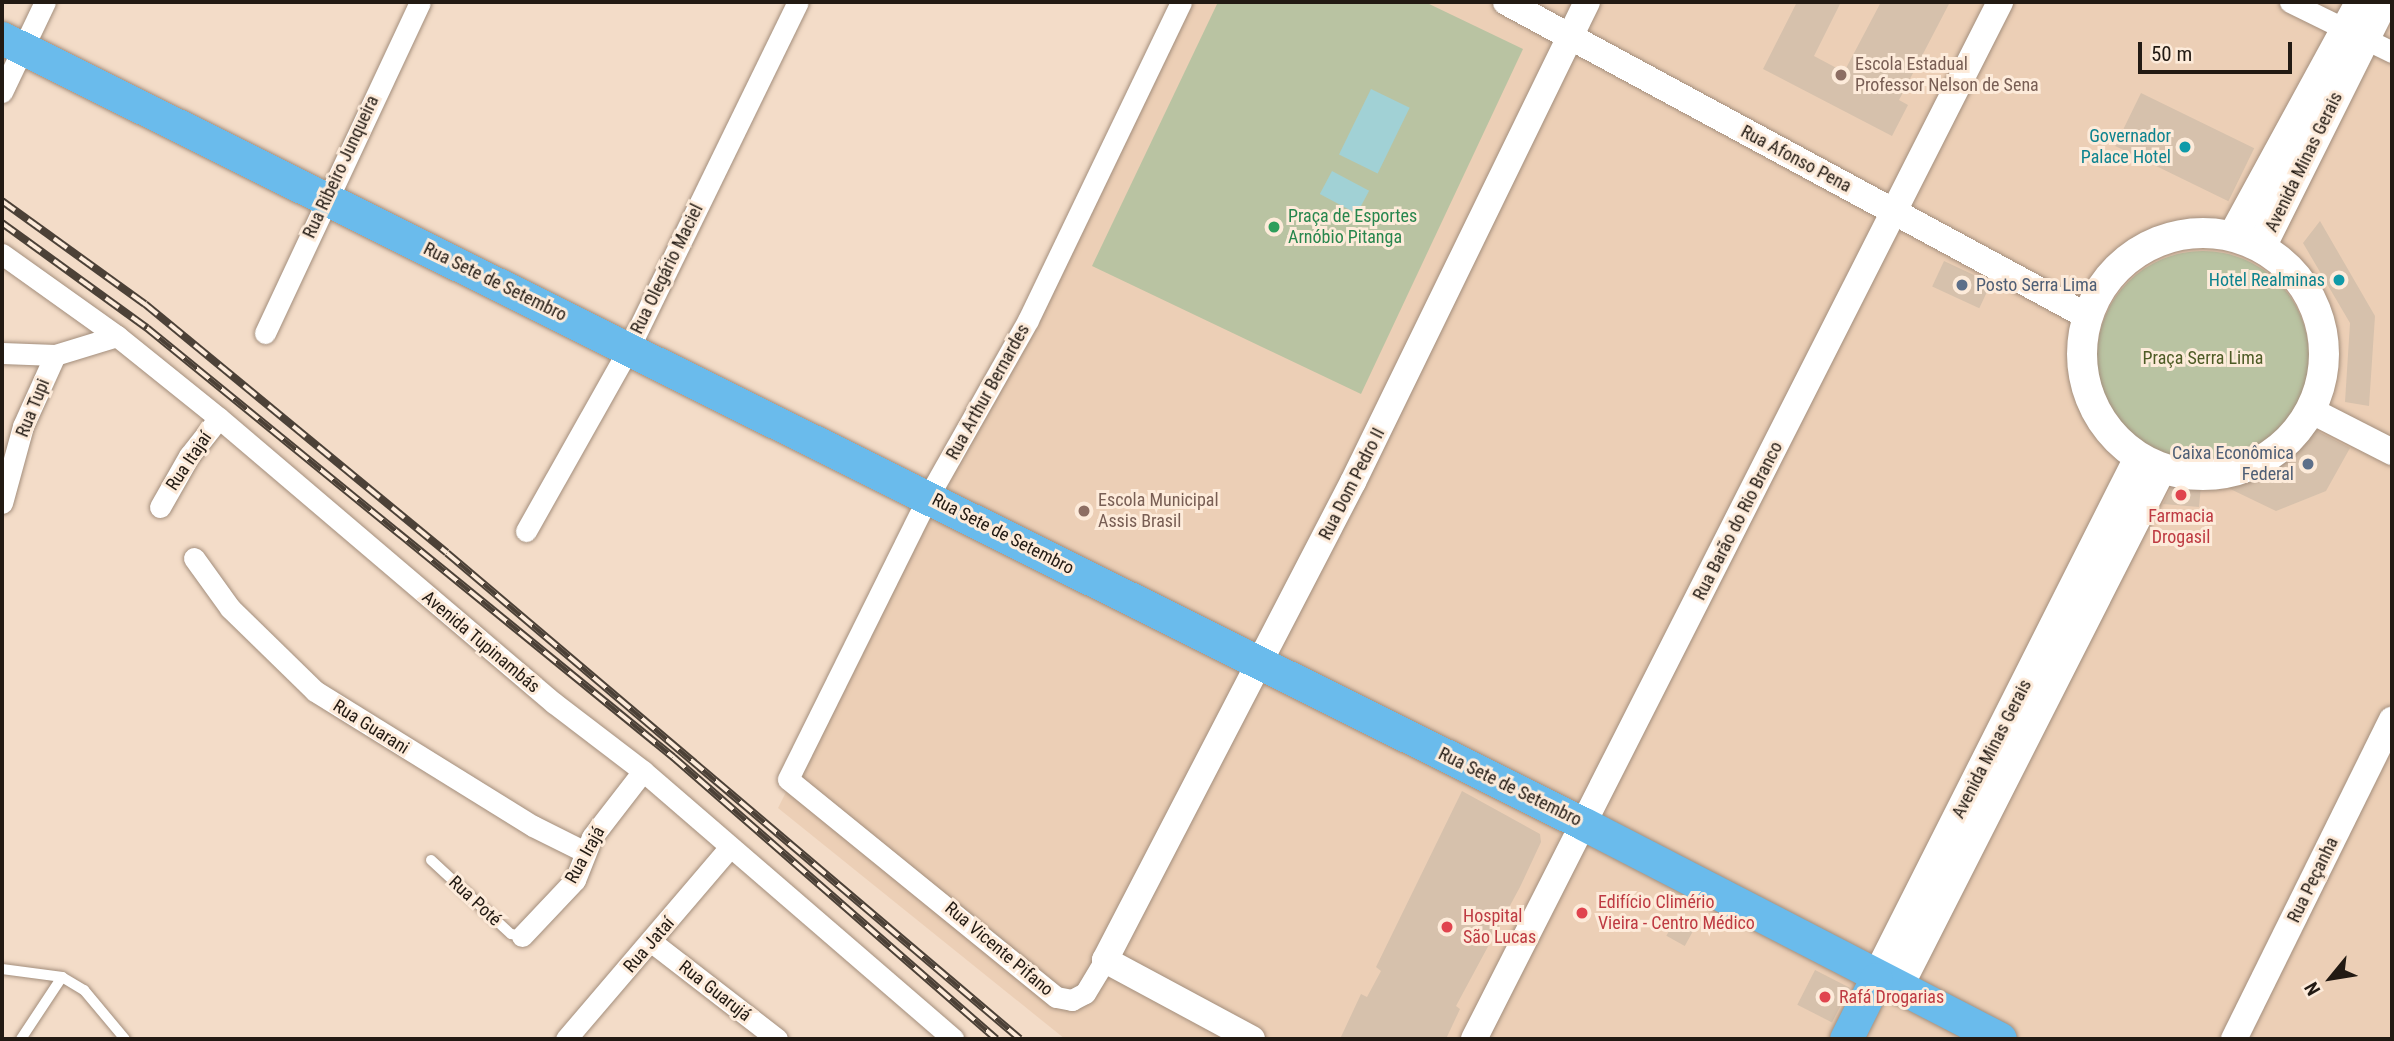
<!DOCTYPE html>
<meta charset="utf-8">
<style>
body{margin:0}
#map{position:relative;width:2394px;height:1041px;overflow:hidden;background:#f3dcc8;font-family:"Roboto Condensed",sans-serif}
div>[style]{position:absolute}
.built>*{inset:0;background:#eccfb6}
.green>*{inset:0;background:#b9c3a2}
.round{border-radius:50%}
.water>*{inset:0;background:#a1d1d5;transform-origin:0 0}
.building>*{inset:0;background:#d6c1ac;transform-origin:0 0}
.roads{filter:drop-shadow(0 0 2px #a38e7c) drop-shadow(0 0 2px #a38e7c)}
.service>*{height:10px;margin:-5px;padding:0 5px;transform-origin:5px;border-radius:5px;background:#fff}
.minor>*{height:21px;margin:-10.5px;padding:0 10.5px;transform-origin:10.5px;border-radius:10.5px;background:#fff}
.tertiary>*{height:26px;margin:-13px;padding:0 13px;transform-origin:13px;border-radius:13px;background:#fff}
.secondary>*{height:30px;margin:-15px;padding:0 15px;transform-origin:15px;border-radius:15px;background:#fff}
.secondary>.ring{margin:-15px;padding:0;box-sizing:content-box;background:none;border:30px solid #fff;border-radius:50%}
.primary>*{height:33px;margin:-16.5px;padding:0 16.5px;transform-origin:16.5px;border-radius:16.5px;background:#6abbec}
.rail>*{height:8px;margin-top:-4px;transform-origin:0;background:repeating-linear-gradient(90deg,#fdebda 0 16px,#4c4137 0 32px);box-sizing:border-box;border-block:2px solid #4c4137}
.dots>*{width:19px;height:19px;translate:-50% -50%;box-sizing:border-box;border:4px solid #fdebda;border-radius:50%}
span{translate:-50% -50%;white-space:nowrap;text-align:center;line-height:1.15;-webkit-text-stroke:6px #fdebda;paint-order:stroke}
.education-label{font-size:18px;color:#785e54}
.left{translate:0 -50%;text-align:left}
.culture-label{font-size:18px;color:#0d838f}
.right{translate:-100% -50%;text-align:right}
.street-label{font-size:18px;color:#221a13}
.leisure-label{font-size:18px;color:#27864d}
.service-label{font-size:18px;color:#4e5e75}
.park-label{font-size:18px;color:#4d5b25}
.health-label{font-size:18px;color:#be3a42}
.frame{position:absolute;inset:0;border:4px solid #221a13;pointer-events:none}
.north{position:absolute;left:2296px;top:943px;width:70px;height:70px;-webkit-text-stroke:5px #fdebda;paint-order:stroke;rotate:240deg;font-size:19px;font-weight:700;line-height:28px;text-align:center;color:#221a13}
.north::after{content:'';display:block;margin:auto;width:24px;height:32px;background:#221a13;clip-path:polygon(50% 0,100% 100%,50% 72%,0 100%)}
.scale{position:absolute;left:2138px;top:42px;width:154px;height:32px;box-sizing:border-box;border:4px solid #221a13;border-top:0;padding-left:9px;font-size:21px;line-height:24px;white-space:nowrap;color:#221a13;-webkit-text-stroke:5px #fdebda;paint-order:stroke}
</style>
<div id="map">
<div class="built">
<i style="clip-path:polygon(1180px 2px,2392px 2px,2392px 1039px,1065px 1039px,778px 808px)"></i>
</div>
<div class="green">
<i style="clip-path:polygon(1218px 2px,1425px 2px,1523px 49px,1361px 394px,1092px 266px)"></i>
<i class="round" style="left:2097px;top:251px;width:212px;height:212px"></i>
</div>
<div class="water">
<i style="left:1371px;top:89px;width:43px;height:73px;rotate:26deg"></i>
<i style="left:1332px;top:171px;width:42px;height:26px;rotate:28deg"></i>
</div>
<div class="building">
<i style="clip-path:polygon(1797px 2px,1841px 2px,1814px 56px,1844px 72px,1881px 2px,1950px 2px,1899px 100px,1908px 105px,1892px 136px,1763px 69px)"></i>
<i style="left:2141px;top:93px;width:126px;height:59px;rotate:26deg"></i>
<i style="clip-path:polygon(2320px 221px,2375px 316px,2369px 406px,2345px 402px,2350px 323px,2303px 243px)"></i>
<i style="left:1944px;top:261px;width:52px;height:28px;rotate:25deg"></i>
<i style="clip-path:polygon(2313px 429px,2350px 448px,2326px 491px,2276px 511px,2224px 486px,2266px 470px)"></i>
<i style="clip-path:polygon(2173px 484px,2201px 486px,2199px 507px,2163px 504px)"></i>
<i style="clip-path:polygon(1462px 791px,1540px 834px,1541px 842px,1520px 887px,1456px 1006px,1460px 1009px,1446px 1039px,1340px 1039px,1361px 994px,1367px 997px,1381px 971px,1376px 967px)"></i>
<i style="left:1679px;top:913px;width:21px;height:26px;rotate:29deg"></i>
<i style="left:1815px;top:970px;width:39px;height:39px;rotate:27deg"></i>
</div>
<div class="roads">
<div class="service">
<i style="left:431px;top:860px;width:109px;rotate:42.8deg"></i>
<i style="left:511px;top:934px;width:11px;rotate:10deg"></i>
<i style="left:2px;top:969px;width:61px;rotate:7.6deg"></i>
<i style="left:62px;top:977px;width:26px;rotate:31deg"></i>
<i style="left:84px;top:990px;width:64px;rotate:50.1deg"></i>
<i style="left:21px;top:1039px;width:74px;rotate:-56.5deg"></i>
</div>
<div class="minor">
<i style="left:2290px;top:2px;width:114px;rotate:26.1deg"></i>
<i style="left:2px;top:92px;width:100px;rotate:-64.5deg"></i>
<i style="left:2px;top:254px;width:141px;rotate:35.5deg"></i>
<i style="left:117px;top:336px;width:131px;rotate:38.8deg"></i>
<i style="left:219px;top:418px;width:440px;rotate:40.4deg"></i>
<i style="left:554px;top:703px;width:112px;rotate:37.4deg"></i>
<i style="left:643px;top:771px;width:410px;rotate:40.8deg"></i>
<i style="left:265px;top:333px;width:365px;rotate:-64.9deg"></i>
<i style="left:2px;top:353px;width:53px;rotate:2.2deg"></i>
<i style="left:55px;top:355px;width:65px;rotate:-17deg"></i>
<i style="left:2px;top:503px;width:80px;rotate:-74.7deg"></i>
<i style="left:23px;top:426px;width:78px;rotate:-65.7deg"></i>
<i style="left:160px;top:507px;width:59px;rotate:-60.4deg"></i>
<i style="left:189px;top:456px;width:48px;rotate:-51.7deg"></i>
<i style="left:526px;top:531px;width:210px;rotate:-60.6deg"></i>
<i style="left:629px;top:348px;width:385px;rotate:-64deg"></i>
<i style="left:194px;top:558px;width:62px;rotate:54.2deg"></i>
<i style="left:230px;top:608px;width:119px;rotate:44.3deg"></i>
<i style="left:315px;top:691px;width:256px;rotate:31.8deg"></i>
<i style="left:533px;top:826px;width:58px;rotate:26.6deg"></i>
<i style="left:522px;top:936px;width:77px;rotate:-46.6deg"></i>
<i style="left:575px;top:880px;width:46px;rotate:-68.4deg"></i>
<i style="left:592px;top:837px;width:83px;rotate:-52.3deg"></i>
<i style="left:653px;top:943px;width:157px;rotate:37.7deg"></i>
<i style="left:1105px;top:960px;width:39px;rotate:121deg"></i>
<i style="left:1085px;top:993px;width:15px;rotate:152deg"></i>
<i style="left:1072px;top:1000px;width:16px;rotate:-169deg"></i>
<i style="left:1056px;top:997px;width:345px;rotate:-140.9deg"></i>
<i style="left:788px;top:779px;width:315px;rotate:-63.6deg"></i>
<i style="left:928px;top:497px;width:203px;rotate:-60.5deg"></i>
<i style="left:1028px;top:320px;width:353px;rotate:-64.3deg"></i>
<i style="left:566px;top:1039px;width:251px;rotate:-49.5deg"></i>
</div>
<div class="tertiary">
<i style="left:1506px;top:2px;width:660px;rotate:28.39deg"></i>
<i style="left:2312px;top:411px;width:90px;rotate:27.1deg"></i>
<i style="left:1252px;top:1039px;width:167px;rotate:-151.7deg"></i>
<i style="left:1105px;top:960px;width:539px;rotate:-62.58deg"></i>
<i style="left:1353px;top:482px;width:534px;rotate:-64.01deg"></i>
<i style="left:1474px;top:1039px;width:1163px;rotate:-63.1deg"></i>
<i style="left:2234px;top:1039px;width:356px;rotate:-63.7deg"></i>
</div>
<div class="secondary">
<i class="ring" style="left:2082px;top:233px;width:212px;height:212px"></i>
<i style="left:2233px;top:236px;width:263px;rotate:-61.4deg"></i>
<i style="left:2261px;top:247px;width:274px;rotate:-63.5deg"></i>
<i style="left:1876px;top:979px;width:584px;rotate:-63.22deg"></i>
<i style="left:1897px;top:989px;width:583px;rotate:-63.08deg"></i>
</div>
<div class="primary">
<i style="left:2px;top:38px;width:1766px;rotate:26.42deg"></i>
<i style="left:1584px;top:824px;width:468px;rotate:27.3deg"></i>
<i style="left:1846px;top:1039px;width:67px;rotate:-63.4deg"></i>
</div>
</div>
<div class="rail">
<i style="left:2px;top:201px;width:176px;rotate:35.8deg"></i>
<i style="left:145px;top:304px;width:391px;rotate:39.5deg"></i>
<i style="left:447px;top:553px;width:751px;rotate:40.3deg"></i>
<i style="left:2px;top:223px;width:179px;rotate:35.9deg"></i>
<i style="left:147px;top:328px;width:679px;rotate:39.2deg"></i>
<i style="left:673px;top:757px;width:429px;rotate:41.1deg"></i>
</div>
<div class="dots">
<i style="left:1841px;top:75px;background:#8d6e63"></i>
<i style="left:2185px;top:147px;background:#0f9aa8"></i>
<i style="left:1274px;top:227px;background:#2e9e5b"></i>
<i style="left:2339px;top:280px;background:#0f9aa8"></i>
<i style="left:1962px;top:285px;background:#5c6f8a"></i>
<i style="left:2308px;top:464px;background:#5c6f8a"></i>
<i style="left:2181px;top:495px;background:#e0444e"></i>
<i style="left:1084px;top:511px;background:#8d6e63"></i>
<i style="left:1582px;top:913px;background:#e0444e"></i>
<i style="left:1447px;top:927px;background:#e0444e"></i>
<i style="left:1825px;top:997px;background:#e0444e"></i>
</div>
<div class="education-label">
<span class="left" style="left:1855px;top:75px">Escola Estadual<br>Professor Nelson de Sena</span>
<span class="left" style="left:1098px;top:511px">Escola Municipal<br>Assis Brasil</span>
</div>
<div class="culture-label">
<span class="right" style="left:2171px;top:147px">Governador<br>Palace Hotel</span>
<span class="right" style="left:2325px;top:280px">Hotel Realminas</span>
</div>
<div class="street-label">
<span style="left:1796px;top:159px;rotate:28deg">Rua Afonso Pena</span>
<span style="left:2304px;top:162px;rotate:-64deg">Avenida Minas Gerais</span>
<span style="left:341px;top:167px;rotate:-65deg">Rua Ribeiro Junqueira</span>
<span style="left:667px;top:269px;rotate:-64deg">Rua Olegário Maciel</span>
<span style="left:495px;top:282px;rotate:26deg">Rua Sete de Setembro</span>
<span style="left:988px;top:392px;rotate:-61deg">Rua Arthur Bernardes</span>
<span style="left:33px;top:408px;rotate:-68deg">Rua Tupi</span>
<span style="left:189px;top:461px;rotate:-56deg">Rua Itajaí</span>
<span style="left:1352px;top:484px;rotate:-63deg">Rua Dom Pedro II</span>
<span style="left:1738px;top:521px;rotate:-63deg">Rua Barão do Rio Branco</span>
<span style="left:1003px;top:534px;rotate:27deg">Rua Sete de Setembro</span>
<span style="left:481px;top:642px;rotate:40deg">Avenida Tupinambás</span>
<span style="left:371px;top:727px;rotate:32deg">Rua Guarani</span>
<span style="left:1992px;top:749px;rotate:-63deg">Avenida Minas Gerais</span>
<span style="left:1510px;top:787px;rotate:26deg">Rua Sete de Setembro</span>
<span style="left:585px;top:855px;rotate:-61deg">Rua Irajá</span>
<span style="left:2313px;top:880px;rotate:-64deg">Rua Peçanha</span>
<span style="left:475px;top:901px;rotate:43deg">Rua Poté</span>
<span style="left:649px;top:945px;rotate:-49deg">Rua Jataí</span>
<span style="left:999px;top:949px;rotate:40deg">Rua Vicente Pifano</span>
<span style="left:715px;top:991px;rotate:38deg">Rua Guarujá</span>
</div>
<div class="leisure-label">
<span class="left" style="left:1288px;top:227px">Praça de Esportes<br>Arnóbio Pitanga</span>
</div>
<div class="service-label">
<span class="left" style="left:1976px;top:285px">Posto Serra Lima</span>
<span class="right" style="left:2294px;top:464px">Caixa Econômica<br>Federal</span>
</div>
<div class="park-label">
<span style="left:2203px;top:358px">Praça Serra Lima</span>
</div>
<div class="health-label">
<span style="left:2181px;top:527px">Farmacia<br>Drogasil</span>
<span class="left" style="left:1598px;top:913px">Edifício Climério<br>Vieira - Centro Médico</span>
<span class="left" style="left:1463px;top:927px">Hospital<br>São Lucas</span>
<span class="left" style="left:1839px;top:997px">Rafá Drogarias</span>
</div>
<div class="frame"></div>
<div class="north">N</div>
<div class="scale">50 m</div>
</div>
